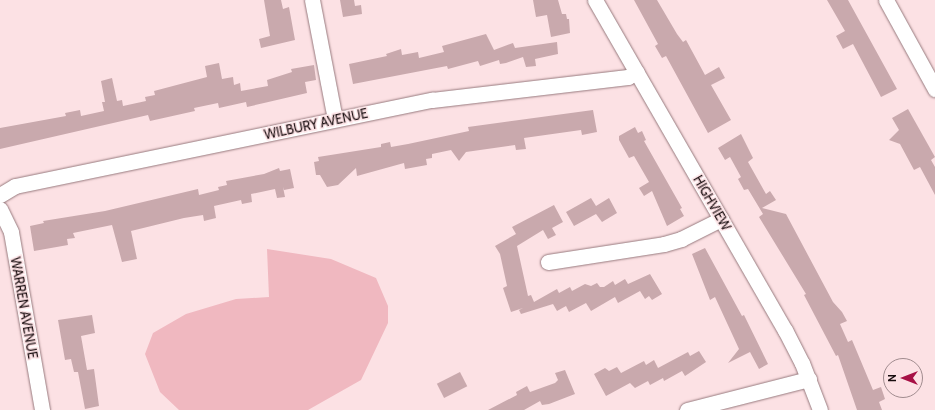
<!DOCTYPE html>
<style>
body{margin:0}
#map{position:relative;width:935px;height:410px;overflow:hidden;background:#fce1e4;font-family:Cabin,sans-serif}
div>[style]{position:absolute}
.green>*{inset:0;background:#f0b8c0}
.building>*{inset:0;background:#c9a9ad;transform-origin:0 0}
.roads{filter:drop-shadow(0 0 1px #977a7e) drop-shadow(0 0 1px #977a7e)}
.minor>*{height:15px;margin:-7.5px;padding:0 7.5px;transform-origin:7.5px;border-radius:7.5px;background:#fff}
span{translate:-50% -50%;white-space:nowrap;text-align:center;line-height:1.15;-webkit-text-stroke:3px #fce1e4;paint-order:stroke}
.street-label{font-size:13px;color:#180d0f}
.north{position:absolute;left:883px;top:358px;width:40px;height:40px;box-sizing:border-box;background:#fce1e4;border:1px solid #a18c8f;border-radius:50%;rotate:270deg;font-size:11px;font-weight:700;line-height:16px;text-align:center;color:#180d0f}
.north::after{content:'';display:block;margin:auto;width:14px;height:18px;background:#a71045;clip-path:polygon(50% 0,100% 100%,50% 72%,0 100%)}
</style>
<div id="map">
<div class="green">
<i style="clip-path:polygon(267px 249px,331px 259px,376px 278px,388px 306px,388px 323px,361px 380px,308px 410px,179px 410px,160px 392px,145px 354px,153px 333px,186px 314px,236px 299px,269px 297px)"></i>
</div>
<div class="building">
<i style="clip-path:polygon(264px 0,281px 0,283px 9px,289px 7px,295px 40px,261px 48px,259px 39px,270px 36px)"></i>
<i style="clip-path:polygon(340px 0,354px 0,355px 6px,361px 5px,362px 14px,343px 17px)"></i>
<i style="clip-path:polygon(533px 0,558px 0,562px 14px,566px 14px,567px 19px,569px 19px,570px 33px,551px 37px,547px 15px,536px 17px)"></i>
<i style="clip-path:polygon(634px 0,657px 0,677px 34px,683px 42px,686px 40px,705px 75px,719px 67px,725px 78px,711px 85px,731px 120px,708px 133px,666px 56px,662px 58px,655px 46px,658px 44px)"></i>
<i style="clip-path:polygon(827px 0,848px 0,897px 89px,881px 97px,853px 44px,843px 49px,836px 36px,845px 31px)"></i>
<i style="clip-path:polygon(486px 34px,494px 50px,513px 43px,515px 48px,557px 42px,558px 54px,535px 59px,536px 66px,526px 67px,523px 57px,506px 63px,500px 64px,499px 60px,480px 66px,478px 61px,448px 69px,447px 66px,353px 84px,349px 64px,387px 56px,386px 54px,401px 49px,402px 55px,418px 52px,419px 58px,444px 52px,442px 46px)"></i>
<i style="clip-path:polygon(219px 63px,222px 79px,233px 77px,234px 85px,240px 83px,241px 91px,268px 86px,267px 80px,292px 72px,291px 69px,314px 65px,316px 80px,305px 82px,307px 93px,264px 103px,247px 107px,246px 102px,219px 108px,218px 103px,194px 108px,195px 111px,150px 121px,148px 115px,0 149px,0 128px,66px 116px,65px 113px,80px 110px,81px 116px,104px 111px,102px 102px,105px 102px,101px 81px,112px 78px,117px 101px,122px 100px,123px 106px,146px 101px,145px 97px,155px 95px,154px 91px,207px 77px,205px 66px)"></i>
<i style="clip-path:polygon(908px 109px,935px 157px,931px 160px,935px 167px,935px 195px,920px 167px,914px 170px,900px 144px,889px 140px,899px 130px,892px 118px)"></i>
<i style="clip-path:polygon(593px 110px,597px 132px,582px 135px,581px 130px,524px 138px,526px 149px,516px 150px,515px 145px,466px 152px,459px 161px,451px 150px,432px 154px,432px 158px,426px 159px,427px 165px,405px 169px,404px 163px,357px 176px,356px 168px,338px 185px,327px 187px,320px 175px,316px 175px,314px 162px,319px 161px,318px 157px,381px 147px,381px 144px,390px 142px,391px 147px,408px 144px,469px 131px,468px 127px)"></i>
<i style="clip-path:polygon(635px 127px,638px 133px,642px 131px,646px 140px,644px 141px,682px 208px,680px 209px,684px 216px,667px 226px,652px 191px,644px 196px,639px 188px,649px 182px,634px 156px,629px 158px,619px 140px,619px 136px)"></i>
<i style="clip-path:polygon(741px 134px,753px 158px,748px 162px,766px 194px,770px 191px,776px 200px,762px 208px,786px 214px,833px 302px,842px 312px,847px 321px,840px 324px,848px 342px,852px 340px,873px 390px,881px 387px,885px 399px,879px 402px,882px 410px,857px 410px,838px 355px,836px 356px,804px 295px,806px 294px,759px 217px,763px 214px,748px 189px,744px 190px,738px 179px,741px 177px,730px 157px,725px 160px,718px 148px)"></i>
<i style="clip-path:polygon(279px 168px,280px 171px,290px 169px,294px 188px,284px 190px,283px 187px,285px 197px,277px 198px,275px 189px,251px 194px,252px 202px,242px 204px,241px 200px,214px 206px,216px 218px,204px 221px,203px 215px,184px 218px,131px 231px,137px 259px,122px 262px,112px 225px,73px 233px,75px 238px,67px 239px,68px 245px,34px 251px,30px 226px,44px 223px,43px 221px,105px 211px,198px 189px,199px 195px,219px 190px,218px 187px,227px 185px,226px 181px,264px 174px)"></i>
<i style="clip-path:polygon(591px 198px,596px 206px,609px 198px,617px 213px,602px 222px,596px 214px,574px 226px,566px 212px)"></i>
<i style="clip-path:polygon(554px 205px,563px 222px,552px 228px,556px 235px,548px 239px,543px 230px,517px 246px,528px 296px,531px 295px,534px 302px,557px 289px,559px 293px,570px 287px,572px 291px,585px 284px,591px 286px,597px 283px,600px 287px,604px 287px,613px 281px,615px 285px,625px 279px,628px 284px,650px 274px,662px 294px,652px 300px,649px 296px,645px 299px,640px 291px,618px 303px,615px 297px,591px 311px,586px 303px,569px 312px,566px 306px,557px 311px,553px 304px,521px 314px,519px 310px,523px 308px,511px 312px,503px 288px,507px 286px,500px 254px,495px 246px,516px 234px,512px 227px)"></i>
<i style="clip-path:polygon(705px 248px,742px 316px,744px 315px,768px 364px,759px 369px,750px 352px,728px 363px,739px 349px,715px 297px,710px 300px,692px 254px)"></i>
<i style="clip-path:polygon(92px 315px,95px 333px,81px 336px,87px 370px,94px 369px,99px 406px,85px 409px,78px 372px,74px 372px,71px 359px,65px 360px,58px 320px)"></i>
<i style="clip-path:polygon(699px 351px,706px 362px,685px 376px,682px 371px,664px 381px,663px 378px,650px 385px,648px 381px,635px 388px,630px 383px,606px 396px,594px 374px,605px 368px,609px 371px,617px 367px,621px 373px,644px 361px,646px 365px,654px 360px,658px 368px,688px 352px,690px 356px)"></i>
<i style="clip-path:polygon(565px 370px,575px 394px,549px 404px,542px 405px,540px 401px,524px 410px,488px 410px,517px 395px,516px 392px,527px 386px,530px 392px,555px 383px,558px 380px,555px 373px)"></i>
<i style="left:460px;top:372px;width:16px;height:26px;rotate:63deg"></i>
</div>
<div class="roads">
<div class="minor">
<i style="left:312px;top:0;width:121px;rotate:79.1deg"></i>
<i style="left:595px;top:0;width:381px;rotate:60.1deg"></i>
<i style="left:785px;top:330px;width:37px;rotate:63deg"></i>
<i style="left:802px;top:363px;width:50px;rotate:69deg"></i>
<i style="left:886px;top:0;width:102px;rotate:61.2deg"></i>
<i style="left:0;top:195px;width:17px;rotate:-31deg"></i>
<i style="left:15px;top:186px;width:426px;rotate:-11.7deg"></i>
<i style="left:432px;top:100px;width:197px;rotate:-6.7deg"></i>
<i style="left:628px;top:77px;width:10px;rotate:-29deg"></i>
<i style="left:0;top:209px;width:25px;rotate:64deg"></i>
<i style="left:11px;top:232px;width:181px;rotate:80.1deg"></i>
<i style="left:548px;top:262px;width:117px;rotate:-8.8deg"></i>
<i style="left:664px;top:244px;width:18px;rotate:-16deg"></i>
<i style="left:681px;top:239px;width:45px;rotate:-26.6deg"></i>
<i style="left:687px;top:410px;width:126px;rotate:-14.3deg"></i>
</div>
</div>
<div class="street-label">
<span style="left:316px;top:124px;rotate:-12deg">WILBURY AVENUE</span>
<span style="left:712px;top:203px;rotate:60deg">HIGHVIEW</span>
<span style="left:24px;top:308px;rotate:80deg">WARREN AVENUE</span>
</div>
<div class="north">N</div>
</div>
